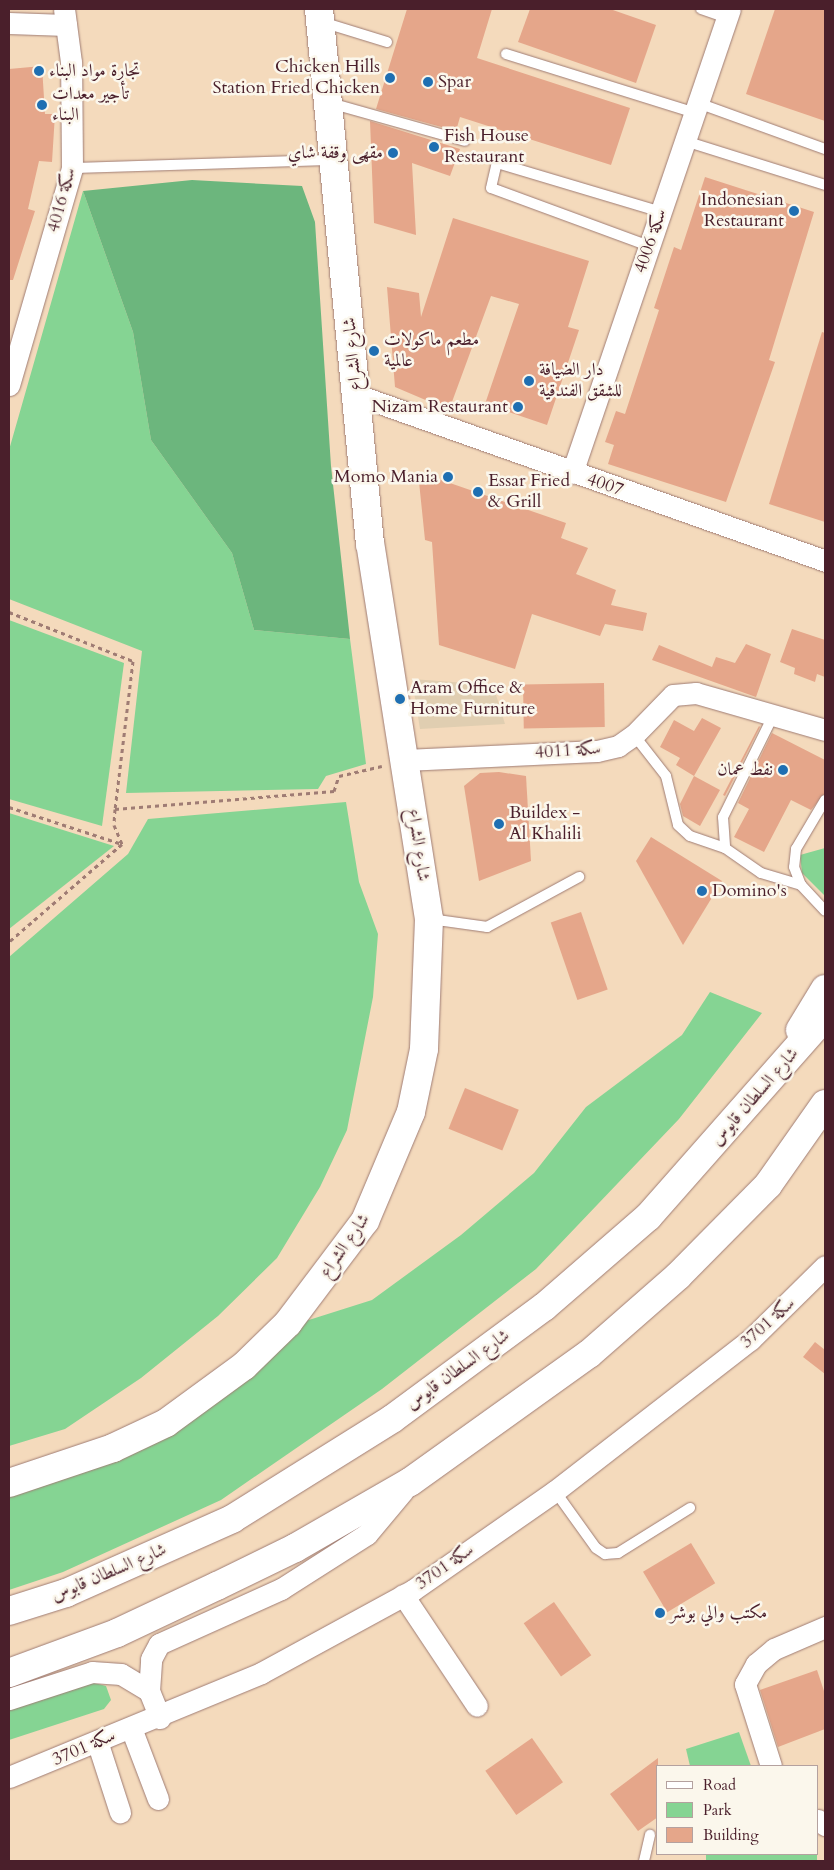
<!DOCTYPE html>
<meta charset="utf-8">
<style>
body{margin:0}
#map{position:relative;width:834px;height:1870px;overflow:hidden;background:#f4dabc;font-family:Cardo,Amiri,serif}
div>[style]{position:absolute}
.built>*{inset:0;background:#e0ceb1}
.green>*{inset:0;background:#85d493;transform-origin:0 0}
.forest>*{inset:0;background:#6cb67d}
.building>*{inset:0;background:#e5a68a;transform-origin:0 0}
.path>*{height:3px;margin-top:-1.5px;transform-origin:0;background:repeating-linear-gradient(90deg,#9f7c74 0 4px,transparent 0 8px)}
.roads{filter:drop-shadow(0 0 1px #9f7c74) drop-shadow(0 0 1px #9f7c74)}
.lane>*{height:10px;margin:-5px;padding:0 5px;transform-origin:5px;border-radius:5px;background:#fff}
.street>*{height:21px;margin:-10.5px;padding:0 10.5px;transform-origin:10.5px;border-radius:10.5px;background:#fff}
.secondary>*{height:28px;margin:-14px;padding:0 14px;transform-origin:14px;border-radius:14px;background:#fff}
.highway>*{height:28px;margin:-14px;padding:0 14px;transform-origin:14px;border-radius:14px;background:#fff}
.dots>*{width:14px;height:14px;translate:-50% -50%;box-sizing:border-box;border:2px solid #fbf7ec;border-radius:50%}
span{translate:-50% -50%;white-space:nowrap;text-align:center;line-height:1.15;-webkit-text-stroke:5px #fbf7ec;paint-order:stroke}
.poi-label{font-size:18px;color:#4a1f2b}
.right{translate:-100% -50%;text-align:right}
.left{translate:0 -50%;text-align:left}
.street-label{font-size:18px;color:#4a1f2b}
.frame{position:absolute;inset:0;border:10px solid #4a1f2b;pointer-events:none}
.legend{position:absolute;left:656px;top:1765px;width:162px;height:90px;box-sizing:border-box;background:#fbf7ec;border:1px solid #b4a19f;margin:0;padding:6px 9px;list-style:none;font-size:15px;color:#4a1f2b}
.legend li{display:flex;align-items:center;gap:10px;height:25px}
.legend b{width:25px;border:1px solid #b4a19f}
</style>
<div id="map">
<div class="built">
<i style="clip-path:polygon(412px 679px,493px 685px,505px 724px,420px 729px)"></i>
</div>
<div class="green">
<i style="clip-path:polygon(83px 191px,133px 332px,151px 440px,232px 553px,254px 630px,350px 639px,366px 764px,326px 776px,318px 789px,126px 793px,142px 651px,9px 599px,9px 450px)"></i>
<i style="clip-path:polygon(9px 620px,124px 663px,102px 826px,9px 799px)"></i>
<i style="clip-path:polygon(346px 802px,359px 882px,378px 934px,373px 997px,347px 1130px,320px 1187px,277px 1258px,218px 1316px,141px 1378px,65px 1429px,9px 1446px,9px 957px,128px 854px,148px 819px)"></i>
<i style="clip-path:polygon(9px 813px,114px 846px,9px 929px)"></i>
<i style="clip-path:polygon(825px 848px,825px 896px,802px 873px,800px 855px)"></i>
<i style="clip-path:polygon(710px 992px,762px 1013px,679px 1119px,536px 1269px,382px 1389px,221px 1500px,63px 1572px,9px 1590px,9px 1490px,114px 1454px,293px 1325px,372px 1300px,461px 1235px,534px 1173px,586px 1107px,682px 1035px)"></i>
<i style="clip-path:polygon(87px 1681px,106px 1686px,111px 1700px,104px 1709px,9px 1740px,9px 1705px)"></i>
<i style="clip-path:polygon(739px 1732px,751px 1766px,690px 1766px,686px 1749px)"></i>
<i style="left:706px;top:1854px;width:111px;height:7px"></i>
</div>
<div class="forest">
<i style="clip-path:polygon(192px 180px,302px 186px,315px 222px,331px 466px,350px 639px,254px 630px,232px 553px,151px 440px,133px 332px,83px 191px)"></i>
</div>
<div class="building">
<i style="clip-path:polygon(407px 9px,492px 9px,477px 58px,630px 108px,611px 165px,460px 117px,456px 131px,376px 109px)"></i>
<i style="clip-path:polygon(530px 9px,610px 9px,656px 25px,636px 83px,518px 42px)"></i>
<i style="clip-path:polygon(775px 9px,825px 9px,825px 121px,746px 94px)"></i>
<i style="clip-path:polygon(42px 66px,45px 114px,55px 114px,52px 162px,39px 161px,28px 209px,35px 211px,13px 280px,9px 280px,9px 69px)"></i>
<i style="clip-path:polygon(370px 121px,460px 149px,450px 176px,412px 163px,416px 235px,374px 223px)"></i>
<i style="clip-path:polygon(705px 177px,814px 212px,769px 360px,775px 362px,726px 502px,608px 464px,614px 445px,605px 442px,616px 411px,625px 414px,659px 310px,654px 308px,674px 247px,681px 250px)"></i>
<i style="clip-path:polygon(453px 218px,589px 261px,568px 327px,579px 330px,547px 425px,485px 404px,519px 304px,491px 296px,449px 410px,395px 387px,387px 287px,419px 293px,421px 317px)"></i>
<i style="clip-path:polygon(822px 332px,825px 333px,825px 522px,769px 504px)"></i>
<i style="clip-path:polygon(418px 472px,566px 523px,561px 538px,588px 548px,576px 574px,616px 590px,611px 605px,647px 613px,643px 631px,605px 624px,600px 636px,532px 614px,515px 669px,439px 645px,432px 542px,425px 540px)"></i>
<i style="clip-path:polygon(792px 629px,825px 640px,825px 677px,817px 674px,815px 682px,794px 674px,795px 668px,780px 662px)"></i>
<i style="clip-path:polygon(746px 644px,771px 654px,756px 697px,652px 660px,659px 645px,712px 667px,716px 657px,735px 663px)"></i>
<i style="left:604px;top:683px;width:44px;height:81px;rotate:89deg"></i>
<i style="clip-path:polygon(702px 718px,721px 728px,694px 776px,676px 765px,680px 758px,660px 747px,674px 720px,694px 731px)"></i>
<i style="clip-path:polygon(759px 726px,760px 727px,725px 796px,723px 795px)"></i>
<i style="clip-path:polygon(772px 733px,825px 760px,825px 793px,811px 810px,791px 800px,764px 852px,734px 837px,749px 809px,738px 803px)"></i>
<i style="clip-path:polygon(499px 772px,526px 776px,531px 861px,479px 881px,464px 786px,480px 773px)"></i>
<i style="clip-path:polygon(694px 776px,720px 790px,700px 826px,683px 816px,680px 804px)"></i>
<i style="clip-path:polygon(651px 837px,722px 881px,683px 945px,636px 861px)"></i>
<i style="left:581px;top:912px;width:82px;height:32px;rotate:71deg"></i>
<i style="left:465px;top:1088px;width:58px;height:44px;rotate:22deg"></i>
<i style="clip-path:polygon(815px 1342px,825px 1350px,825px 1374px,803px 1357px)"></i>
<i style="left:691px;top:1543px;width:47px;height:56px;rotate:59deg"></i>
<i style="left:554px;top:1602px;width:65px;height:37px;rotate:55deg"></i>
<i style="clip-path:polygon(817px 1670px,825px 1694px,825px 1729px,778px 1747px,760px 1690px)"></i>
<i style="left:532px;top:1738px;width:54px;height:57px;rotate:55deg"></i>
<i style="clip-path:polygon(658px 1758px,658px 1817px,638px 1831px,610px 1794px)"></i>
</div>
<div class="path">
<i style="left:9px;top:612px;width:133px;rotate:21.6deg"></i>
<i style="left:133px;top:661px;width:149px;rotate:96.9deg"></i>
<i style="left:115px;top:809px;width:16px;rotate:94deg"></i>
<i style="left:114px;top:825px;width:21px;rotate:67deg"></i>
<i style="left:9px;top:807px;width:119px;rotate:18.1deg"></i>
<i style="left:122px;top:844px;width:150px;rotate:139.1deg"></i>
<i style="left:115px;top:809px;width:220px;rotate:-4.7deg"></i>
<i style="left:334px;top:791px;width:16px;rotate:-72deg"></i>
<i style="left:339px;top:776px;width:44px;rotate:-13.1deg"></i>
</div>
<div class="roads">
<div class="lane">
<i style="left:701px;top:9px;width:28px;rotate:19deg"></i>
<i style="left:322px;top:22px;width:68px;rotate:17.1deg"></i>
<i style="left:506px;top:54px;width:198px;rotate:17.3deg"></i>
<i style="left:330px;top:103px;width:140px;rotate:15.7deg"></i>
<i style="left:698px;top:103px;width:135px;rotate:19.9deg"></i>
<i style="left:685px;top:141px;width:147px;rotate:17.4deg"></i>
<i style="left:72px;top:168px;width:259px;rotate:-1.8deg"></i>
<i style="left:649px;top:246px;width:168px;rotate:-159.8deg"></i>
<i style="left:491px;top:188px;width:26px;rotate:-77deg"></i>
<i style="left:497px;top:163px;width:171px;rotate:16.6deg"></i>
<i style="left:774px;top:714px;width:115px;rotate:116.3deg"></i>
<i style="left:723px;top:817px;width:31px;rotate:86deg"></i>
<i style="left:725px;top:848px;width:44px;rotate:34.8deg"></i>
<i style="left:761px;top:873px;width:42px;rotate:16.7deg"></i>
<i style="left:634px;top:735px;width:52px;rotate:52deg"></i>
<i style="left:666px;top:776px;width:50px;rotate:76.2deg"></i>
<i style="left:678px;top:825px;width:16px;rotate:43deg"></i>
<i style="left:690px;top:836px;width:37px;rotate:19deg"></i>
<i style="left:825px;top:800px;width:57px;rotate:120.6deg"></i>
<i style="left:796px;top:849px;width:18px;rotate:96deg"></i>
<i style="left:794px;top:867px;width:19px;rotate:69deg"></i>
<i style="left:801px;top:885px;width:35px;rotate:47deg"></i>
<i style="left:430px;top:919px;width:58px;rotate:8deg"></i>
<i style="left:487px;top:927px;width:105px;rotate:-28.5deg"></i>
<i style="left:555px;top:1491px;width:70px;rotate:54.3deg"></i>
<i style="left:596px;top:1548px;width:11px;rotate:34deg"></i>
<i style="left:605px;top:1554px;width:13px;rotate:-4deg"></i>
<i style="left:618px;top:1553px;width:85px;rotate:-32deg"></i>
<i style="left:644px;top:1861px;width:27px;rotate:-77deg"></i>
</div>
<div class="street">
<i style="left:9px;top:23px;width:57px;rotate:2deg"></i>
<i style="left:9px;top:385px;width:226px;rotate:-73.8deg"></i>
<i style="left:72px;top:168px;width:106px;rotate:-90.5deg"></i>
<i style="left:71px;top:62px;width:53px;rotate:-97.5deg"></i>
<i style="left:357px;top:395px;width:497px;rotate:19.5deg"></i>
<i style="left:572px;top:473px;width:490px;rotate:-71.2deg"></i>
<i style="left:405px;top:760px;width:192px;rotate:-2.7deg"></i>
<i style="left:597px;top:751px;width:22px;rotate:-13deg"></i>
<i style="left:618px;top:746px;width:19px;rotate:-35deg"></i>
<i style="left:634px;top:735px;width:56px;rotate:-45.7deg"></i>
<i style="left:673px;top:695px;width:23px;rotate:-5deg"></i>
<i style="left:696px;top:693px;width:134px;rotate:16deg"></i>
<i style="left:403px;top:1595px;width:133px;rotate:56.3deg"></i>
<i style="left:9px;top:1699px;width:87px;rotate:-18deg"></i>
<i style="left:92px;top:1672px;width:29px;rotate:4deg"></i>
<i style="left:121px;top:1674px;width:33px;rotate:31deg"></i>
<i style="left:160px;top:1718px;width:29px;rotate:-112deg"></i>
<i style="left:149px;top:1691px;width:32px;rotate:-86deg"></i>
<i style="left:151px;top:1659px;width:17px;rotate:-62deg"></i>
<i style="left:159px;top:1644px;width:134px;rotate:-24.3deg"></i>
<i style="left:281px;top:1589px;width:102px;rotate:-32.6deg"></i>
<i style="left:367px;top:1534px;width:56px;rotate:-50.1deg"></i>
<i style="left:131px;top:1728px;width:76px;rotate:69.2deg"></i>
<i style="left:97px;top:1741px;width:75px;rotate:72.1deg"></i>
<i style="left:771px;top:1766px;width:86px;rotate:-107.6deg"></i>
<i style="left:745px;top:1684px;width:23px;rotate:-61deg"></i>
<i style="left:756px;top:1664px;width:23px;rotate:-40deg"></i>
<i style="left:774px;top:1649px;width:56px;rotate:-23.3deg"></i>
<i style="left:9px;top:1777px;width:273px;rotate:-22.4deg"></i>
<i style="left:261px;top:1673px;width:173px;rotate:-28.6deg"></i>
<i style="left:413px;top:1590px;width:173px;rotate:-34.9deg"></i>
<i style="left:555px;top:1491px;width:247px;rotate:-37.8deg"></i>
<i style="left:750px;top:1340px;width:105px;rotate:-44.6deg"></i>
<i style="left:818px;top:1820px;width:9px;rotate:36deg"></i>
</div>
<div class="secondary">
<i style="left:9px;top:1483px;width:110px;rotate:-18.6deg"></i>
<i style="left:113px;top:1448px;width:59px;rotate:-25.3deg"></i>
<i style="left:166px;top:1423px;width:97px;rotate:-36.2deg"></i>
<i style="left:244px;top:1366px;width:62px;rotate:-44.3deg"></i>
<i style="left:288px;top:1323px;width:128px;rotate:-53deg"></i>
<i style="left:365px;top:1221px;width:118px;rotate:-67.1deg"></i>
<i style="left:411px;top:1112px;width:64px;rotate:-78.3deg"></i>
<i style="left:424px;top:1049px;width:130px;rotate:-87.8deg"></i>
<i style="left:429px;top:919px;width:380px;rotate:-98.9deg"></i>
<i style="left:370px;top:544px;width:537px;rotate:-95.45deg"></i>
</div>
<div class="highway">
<i style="left:800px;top:1030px;width:48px;rotate:-58.6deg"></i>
<i style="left:9px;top:1611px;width:60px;rotate:-17.5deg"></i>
<i style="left:66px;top:1593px;width:182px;rotate:-24deg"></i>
<i style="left:232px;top:1519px;width:189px;rotate:-32deg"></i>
<i style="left:392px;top:1419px;width:189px;rotate:-36.4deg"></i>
<i style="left:544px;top:1307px;width:138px;rotate:-40.9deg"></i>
<i style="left:648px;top:1217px;width:268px;rotate:-48.6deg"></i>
<i style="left:9px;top:1673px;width:115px;rotate:-20.3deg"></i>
<i style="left:117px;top:1633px;width:110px;rotate:-25.2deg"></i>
<i style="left:217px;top:1586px;width:87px;rotate:-26deg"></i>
<i style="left:295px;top:1548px;width:133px;rotate:-29.9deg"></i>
<i style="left:410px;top:1482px;width:220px;rotate:-35.6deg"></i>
<i style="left:589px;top:1354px;width:118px;rotate:-41.2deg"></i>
<i style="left:678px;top:1276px;width:128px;rotate:-45.3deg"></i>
<i style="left:768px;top:1185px;width:99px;rotate:-54.9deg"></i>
</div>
</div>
<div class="dots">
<i style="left:39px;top:71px;background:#1f6fb2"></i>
<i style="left:390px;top:78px;background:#1f6fb2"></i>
<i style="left:428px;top:82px;background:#1f6fb2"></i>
<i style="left:42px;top:105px;background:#1f6fb2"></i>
<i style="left:434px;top:147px;background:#1f6fb2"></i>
<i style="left:393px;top:153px;background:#1f6fb2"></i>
<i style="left:794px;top:211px;background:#1f6fb2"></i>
<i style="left:374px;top:351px;background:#1f6fb2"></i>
<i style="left:529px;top:381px;background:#1f6fb2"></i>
<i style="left:518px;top:407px;background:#1f6fb2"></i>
<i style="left:448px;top:477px;background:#1f6fb2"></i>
<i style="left:478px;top:492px;background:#1f6fb2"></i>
<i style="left:400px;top:699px;background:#1f6fb2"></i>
<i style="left:783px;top:770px;background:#1f6fb2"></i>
<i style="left:499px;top:824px;background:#1f6fb2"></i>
<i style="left:702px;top:891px;background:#1f6fb2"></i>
<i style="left:660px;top:1613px;background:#1f6fb2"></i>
</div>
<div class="poi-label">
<span class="right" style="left:380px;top:78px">Chicken Hills<br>Station Fried Chicken</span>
<span class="left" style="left:49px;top:71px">تجارة مواد البناء</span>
<span class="left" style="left:438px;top:82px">Spar</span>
<span class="left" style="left:52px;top:105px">تأجير معدات<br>البناء</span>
<span class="left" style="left:444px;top:147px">Fish House<br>Restaurant</span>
<span class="right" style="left:383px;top:153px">مقهى وقفة شاي</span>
<span class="right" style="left:784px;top:211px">Indonesian<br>Restaurant</span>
<span class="left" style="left:384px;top:351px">مطعم ماكولات<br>عالمية</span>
<span class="left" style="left:539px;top:381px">دار الضيافة<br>للشقق الفندقية</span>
<span class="right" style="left:508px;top:407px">Nizam Restaurant</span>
<span class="right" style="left:438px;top:477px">Momo Mania</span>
<span class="left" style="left:488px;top:492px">Essar Fried<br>&amp; Grill</span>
<span class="left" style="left:410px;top:699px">Aram Office &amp;<br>Home Furniture</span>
<span class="right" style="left:773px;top:770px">نفط عمان</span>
<span class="left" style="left:509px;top:824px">Buildex -<br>Al Khalili</span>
<span class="left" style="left:712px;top:891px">Domino's</span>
<span class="left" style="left:670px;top:1613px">مكتب والي بوشر</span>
</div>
<div class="street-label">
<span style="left:62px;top:200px;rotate:-75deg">سكة 4016</span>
<span style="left:651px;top:241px;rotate:-71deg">سكة 4006</span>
<span style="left:353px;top:354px;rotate:-95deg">شارع الشراع</span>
<span style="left:605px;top:485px;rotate:19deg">4007</span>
<span style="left:568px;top:751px;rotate:-4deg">سكة 4011</span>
<span style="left:418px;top:845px;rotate:82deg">شارع الشراع</span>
<span style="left:755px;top:1097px;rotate:-49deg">شارع السلطان قابوس</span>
<span style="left:345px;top:1246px;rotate:-55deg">شارع الشراع</span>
<span style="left:768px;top:1323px;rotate:-42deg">سكة 3701</span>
<span style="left:458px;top:1370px;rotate:-36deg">شارع السلطان قابوس</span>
<span style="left:445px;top:1567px;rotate:-35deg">سكة 3701</span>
<span style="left:109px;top:1573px;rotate:-23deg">شارع السلطان قابوس</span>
<span style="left:84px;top:1748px;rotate:-23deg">سكة 3701</span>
</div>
<div class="frame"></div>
<ul class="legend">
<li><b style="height:6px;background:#fff"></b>Road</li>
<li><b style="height:14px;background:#85d493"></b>Park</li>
<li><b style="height:14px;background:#e5a68a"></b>Building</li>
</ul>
</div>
